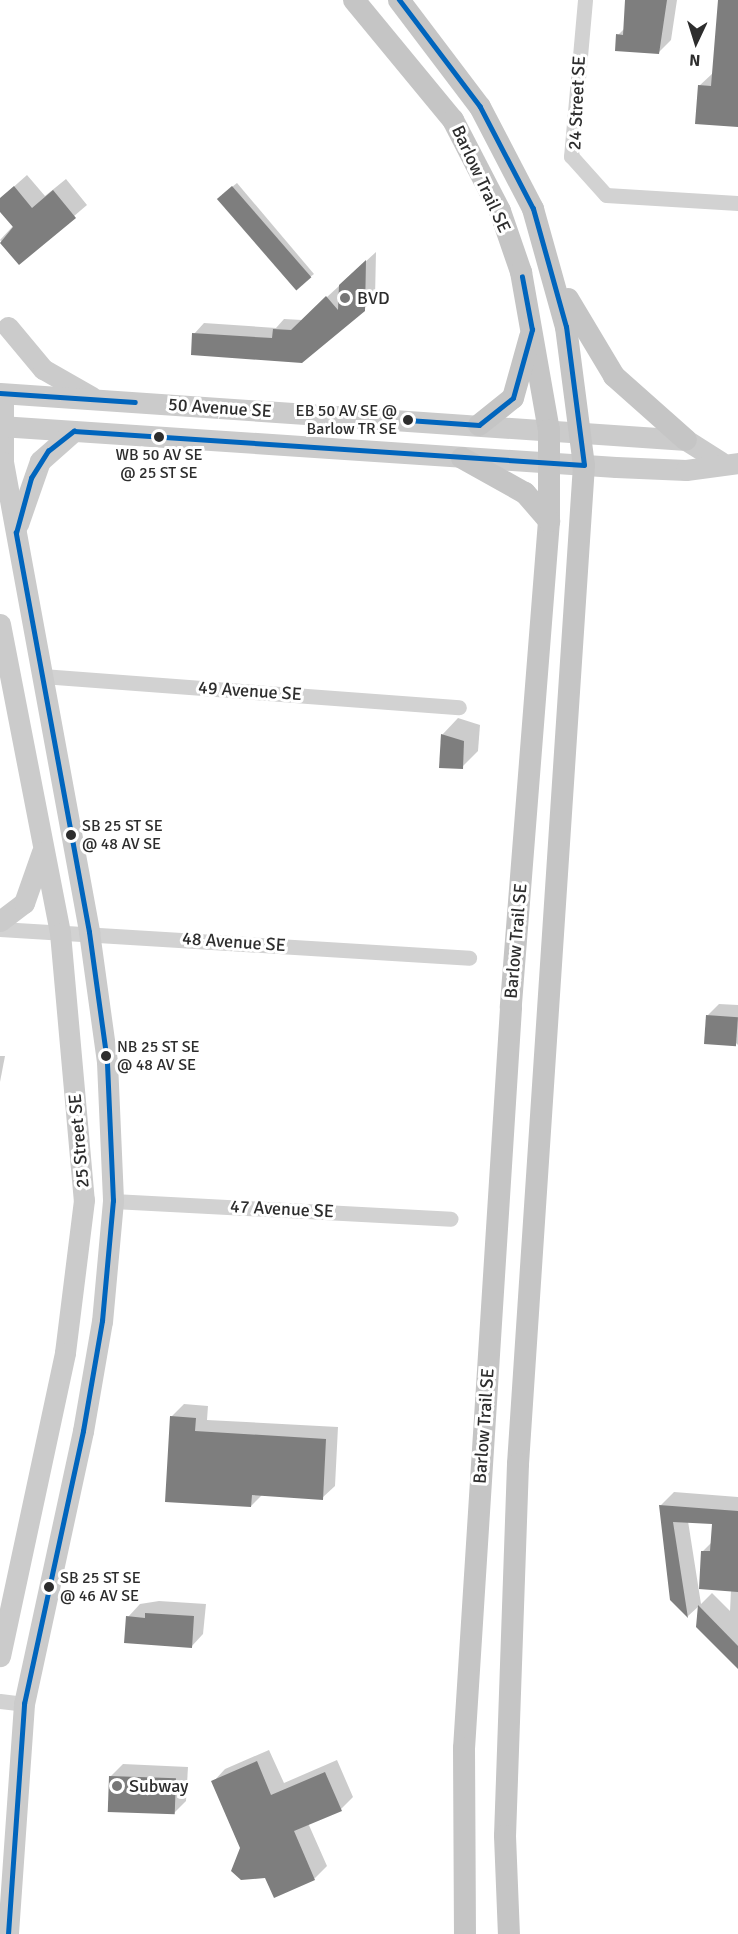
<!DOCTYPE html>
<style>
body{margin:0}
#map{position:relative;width:738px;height:1934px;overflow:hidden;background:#fff;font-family:Signika,sans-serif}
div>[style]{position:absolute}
.shadow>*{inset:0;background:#0003}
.building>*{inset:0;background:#7e7e7e;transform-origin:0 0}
.street>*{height:15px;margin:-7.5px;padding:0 7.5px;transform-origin:7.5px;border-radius:7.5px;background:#d2d2d2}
.secondary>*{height:21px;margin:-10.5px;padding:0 10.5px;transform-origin:10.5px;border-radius:10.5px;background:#cbcbcb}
.primary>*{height:22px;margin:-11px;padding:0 11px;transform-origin:11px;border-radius:11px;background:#c5c5c5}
.bus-1>*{height:4.5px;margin:-2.25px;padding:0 2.25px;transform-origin:2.25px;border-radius:2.25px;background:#0065bd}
.dots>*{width:16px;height:16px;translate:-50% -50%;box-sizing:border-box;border:3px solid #fff;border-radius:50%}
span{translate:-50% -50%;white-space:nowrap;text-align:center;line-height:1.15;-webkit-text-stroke:6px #fff;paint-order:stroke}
.bus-label{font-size:16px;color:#2d2d2d}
.right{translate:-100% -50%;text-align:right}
.left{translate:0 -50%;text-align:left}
.street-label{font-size:18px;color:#2d2d2d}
.poi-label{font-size:18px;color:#2d2d2d}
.north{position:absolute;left:666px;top:12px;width:60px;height:60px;-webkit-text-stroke:4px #fff;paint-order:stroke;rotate:184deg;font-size:16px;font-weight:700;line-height:24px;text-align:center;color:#2d2d2d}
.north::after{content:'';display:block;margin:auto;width:21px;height:27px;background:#2d2d2d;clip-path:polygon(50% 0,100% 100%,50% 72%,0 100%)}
</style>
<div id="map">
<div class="shadow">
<i style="clip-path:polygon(626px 0,677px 0,671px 40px,659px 52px,618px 35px,625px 28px)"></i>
<i style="clip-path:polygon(720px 0,738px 0,738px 126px,699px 86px,713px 73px)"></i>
<i style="clip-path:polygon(27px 175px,45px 196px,66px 179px,87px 205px,19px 263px,0 240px,13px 226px,0 210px,0 199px)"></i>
<i style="clip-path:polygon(237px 183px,314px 274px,310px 277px,222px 195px)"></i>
<i style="clip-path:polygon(376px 252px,375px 299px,301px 362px,194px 334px,204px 323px,276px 328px,284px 319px,302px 320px)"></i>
<i style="clip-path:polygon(458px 718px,480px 725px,478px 751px,462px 767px,442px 735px)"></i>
<i style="clip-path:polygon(719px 1004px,738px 1005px,738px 1045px,708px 1015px)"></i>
<i style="clip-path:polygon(0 1056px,5px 1056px,0 1082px)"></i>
<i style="clip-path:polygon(184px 1404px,208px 1406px,207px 1420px,338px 1427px,335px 1486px,322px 1498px,262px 1495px,251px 1506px,171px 1417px)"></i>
<i style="clip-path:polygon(evenodd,674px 1492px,738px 1497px,738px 1666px,698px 1626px,699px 1606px,688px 1616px,671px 1596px,660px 1506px,674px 1492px,688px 1521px,713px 1523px,712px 1542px,703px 1551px,731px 1590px,730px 1611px,712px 1593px,701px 1604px,688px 1521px)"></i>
<i style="clip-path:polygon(159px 1601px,206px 1604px,203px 1634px,191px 1647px,128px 1617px,140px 1604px)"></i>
<i style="clip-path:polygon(269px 1750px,284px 1783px,337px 1760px,353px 1797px,341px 1809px,308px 1823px,327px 1866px,315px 1878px,274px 1896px,266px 1876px,233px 1870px,242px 1848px,213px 1782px,225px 1769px)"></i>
<i style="clip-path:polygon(123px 1764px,188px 1767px,186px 1801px,174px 1813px,111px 1776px)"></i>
</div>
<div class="building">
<i style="clip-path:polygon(625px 0,667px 0,659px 54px,615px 51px,616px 34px,623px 35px)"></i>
<i style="clip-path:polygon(718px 0,738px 0,738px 127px,695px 124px,698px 85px,711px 86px)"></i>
<i style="clip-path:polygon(14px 186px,32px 208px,53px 190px,76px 218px,19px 265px,0 243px,13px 227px,0 212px,0 198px)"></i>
<i style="left:232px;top:186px;width:121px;height:20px;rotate:49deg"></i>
<i style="clip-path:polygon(366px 260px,365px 311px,302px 363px,191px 355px,192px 333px,272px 338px,273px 329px,291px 330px,326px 296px,338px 310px,339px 285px)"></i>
<i style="clip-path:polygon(441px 734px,464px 741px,463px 769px,439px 768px)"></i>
<i style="left:706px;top:1015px;width:32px;height:29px;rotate:4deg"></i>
<i style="clip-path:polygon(170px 1416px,196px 1418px,195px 1431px,326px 1439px,323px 1500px,252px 1495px,251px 1507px,165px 1502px)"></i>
<i style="clip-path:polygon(659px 1505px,738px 1511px,738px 1592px,699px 1589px,701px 1551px,710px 1551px,712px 1524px,673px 1522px,688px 1618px,670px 1600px)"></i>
<i style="clip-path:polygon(698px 1605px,738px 1646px,738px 1669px,696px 1627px)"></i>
<i style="clip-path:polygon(145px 1613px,194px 1616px,192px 1648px,124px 1643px,126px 1616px,145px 1618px)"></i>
<i style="clip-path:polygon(257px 1761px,271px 1795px,325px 1772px,342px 1811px,294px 1831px,315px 1880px,274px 1898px,265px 1878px,241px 1880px,231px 1871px,240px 1848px,211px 1781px)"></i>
<i style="left:109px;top:1776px;width:67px;height:36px;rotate:2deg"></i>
</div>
<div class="street">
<i style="left:585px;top:0;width:157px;rotate:95.1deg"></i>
<i style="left:571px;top:156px;width:52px;rotate:48.1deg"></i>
<i style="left:606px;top:195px;width:132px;rotate:3.5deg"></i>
<i style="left:42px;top:676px;width:418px;rotate:4.3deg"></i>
<i style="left:0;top:929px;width:470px;rotate:3.5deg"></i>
<i style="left:113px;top:1201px;width:338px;rotate:3deg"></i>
<i style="left:0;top:1701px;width:24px;rotate:7deg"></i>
</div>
<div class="secondary">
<i style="left:8px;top:327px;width:55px;rotate:50.2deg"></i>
<i style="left:43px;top:369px;width:56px;rotate:29.7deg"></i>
<i style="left:0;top:393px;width:688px;rotate:3.92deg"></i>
<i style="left:686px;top:440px;width:41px;rotate:32.2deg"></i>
<i style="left:3px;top:394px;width:68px;rotate:90deg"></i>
<i style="left:3px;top:462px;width:478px;rotate:79.6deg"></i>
<i style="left:89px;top:932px;width:131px;rotate:82.1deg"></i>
<i style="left:107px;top:1062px;width:139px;rotate:87.5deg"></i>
<i style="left:113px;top:1201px;width:121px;rotate:95.2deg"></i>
<i style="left:102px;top:1321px;width:112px;rotate:99.8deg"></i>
<i style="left:83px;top:1431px;width:279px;rotate:102.2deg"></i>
<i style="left:24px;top:1704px;width:231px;rotate:94deg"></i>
<i style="left:0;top:426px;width:617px;rotate:3.81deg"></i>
<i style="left:616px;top:467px;width:70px;rotate:2.5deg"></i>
<i style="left:686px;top:470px;width:52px;rotate:-7.7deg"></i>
<i style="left:18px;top:524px;width:67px;rotate:-70.8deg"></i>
<i style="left:40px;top:461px;width:45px;rotate:-41.4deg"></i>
<i style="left:0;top:624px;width:315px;rotate:79deg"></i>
<i style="left:60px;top:933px;width:268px;rotate:84.9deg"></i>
<i style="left:84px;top:1200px;width:154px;rotate:97.1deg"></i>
<i style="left:65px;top:1353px;width:310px;rotate:102.1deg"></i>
<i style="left:0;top:921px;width:30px;rotate:-37deg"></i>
<i style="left:24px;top:903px;width:54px;rotate:-70.6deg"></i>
</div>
<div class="primary">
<i style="left:354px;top:0;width:156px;rotate:50.5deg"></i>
<i style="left:453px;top:120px;width:102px;rotate:62.7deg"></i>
<i style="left:500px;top:211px;width:65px;rotate:71deg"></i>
<i style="left:521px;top:272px;width:160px;rotate:80deg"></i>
<i style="left:549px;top:430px;width:91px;rotate:90deg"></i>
<i style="left:549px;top:521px;width:488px;rotate:94.5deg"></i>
<i style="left:511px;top:1008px;width:741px;rotate:93.63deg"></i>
<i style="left:464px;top:1748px;width:186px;rotate:89.7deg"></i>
<i style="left:399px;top:0;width:134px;rotate:52.9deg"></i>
<i style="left:480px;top:107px;width:115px;rotate:62.5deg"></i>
<i style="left:533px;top:209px;width:123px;rotate:74.4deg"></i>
<i style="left:566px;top:327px;width:139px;rotate:82.6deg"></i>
<i style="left:584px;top:465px;width:1001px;rotate:93.78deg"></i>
<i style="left:518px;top:1464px;width:372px;rotate:92deg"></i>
<i style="left:505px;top:1836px;width:98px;rotate:87.7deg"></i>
<i style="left:568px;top:299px;width:90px;rotate:59.1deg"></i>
<i style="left:614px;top:376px;width:96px;rotate:41.6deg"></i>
<i style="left:479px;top:425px;width:43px;rotate:-38.5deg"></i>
<i style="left:513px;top:398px;width:63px;rotate:-74.4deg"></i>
<i style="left:462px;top:458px;width:72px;rotate:29.1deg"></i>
<i style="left:525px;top:493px;width:37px;rotate:49deg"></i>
</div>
<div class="bus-1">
<i style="left:0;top:393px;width:135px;rotate:3.8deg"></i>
<i style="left:408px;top:420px;width:71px;rotate:4deg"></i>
<i style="left:479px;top:425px;width:43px;rotate:-38.5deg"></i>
<i style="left:513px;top:398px;width:71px;rotate:-74.4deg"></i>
<i style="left:532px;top:330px;width:54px;rotate:-100.7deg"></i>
<i style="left:8px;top:1934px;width:231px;rotate:-86deg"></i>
<i style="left:24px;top:1704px;width:279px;rotate:-77.8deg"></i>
<i style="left:83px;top:1431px;width:112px;rotate:-80.2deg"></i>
<i style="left:102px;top:1321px;width:121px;rotate:-84.8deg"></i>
<i style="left:113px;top:1201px;width:139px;rotate:-92.5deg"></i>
<i style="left:107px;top:1062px;width:131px;rotate:-97.9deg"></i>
<i style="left:89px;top:932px;width:406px;rotate:-100.4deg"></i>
<i style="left:16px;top:533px;width:57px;rotate:-74.7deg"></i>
<i style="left:31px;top:478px;width:32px;rotate:-58deg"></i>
<i style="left:48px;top:451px;width:33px;rotate:-38deg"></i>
<i style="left:74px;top:431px;width:511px;rotate:3.81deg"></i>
<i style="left:584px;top:465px;width:139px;rotate:-97.4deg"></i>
<i style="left:566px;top:327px;width:123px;rotate:-105.6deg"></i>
<i style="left:533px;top:209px;width:115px;rotate:-117.5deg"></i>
<i style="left:480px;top:107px;width:134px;rotate:-127.1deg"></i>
</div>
<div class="dots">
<i style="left:345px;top:298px;background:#767676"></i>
<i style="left:408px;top:420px;background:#2d2d2d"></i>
<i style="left:159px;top:437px;background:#2d2d2d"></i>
<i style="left:71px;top:835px;background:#2d2d2d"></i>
<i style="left:106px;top:1056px;background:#2d2d2d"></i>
<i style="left:49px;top:1587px;background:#2d2d2d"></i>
<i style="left:117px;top:1786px;background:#767676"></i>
</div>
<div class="bus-label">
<span class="right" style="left:397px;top:420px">EB 50 AV SE @<br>Barlow TR SE</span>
<span style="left:159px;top:464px">WB 50 AV SE<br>@ 25 ST SE</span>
<span class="left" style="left:82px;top:835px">SB 25 ST SE<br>@ 48 AV SE</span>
<span class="left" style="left:117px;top:1056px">NB 25 ST SE<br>@ 48 AV SE</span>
<span class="left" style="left:60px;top:1587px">SB 25 ST SE<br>@ 46 AV SE</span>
</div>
<div class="street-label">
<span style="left:577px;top:103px;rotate:-87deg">24 Street SE</span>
<span style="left:481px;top:179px;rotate:65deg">Barlow Trail SE</span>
<span style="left:220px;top:408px;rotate:4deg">50 Avenue SE</span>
<span style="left:250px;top:691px;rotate:4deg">49 Avenue SE</span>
<span style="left:516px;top:941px;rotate:-85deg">Barlow Trail SE</span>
<span style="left:234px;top:942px;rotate:4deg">48 Avenue SE</span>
<span style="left:79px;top:1141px;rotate:-95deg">25 Street SE</span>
<span style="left:282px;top:1209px;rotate:3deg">47 Avenue SE</span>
<span style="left:484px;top:1426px;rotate:-86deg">Barlow Trail SE</span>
</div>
<div class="poi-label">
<span class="left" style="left:357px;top:298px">BVD</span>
<span class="left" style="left:129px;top:1786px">Subway</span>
</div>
<div class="north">N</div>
</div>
